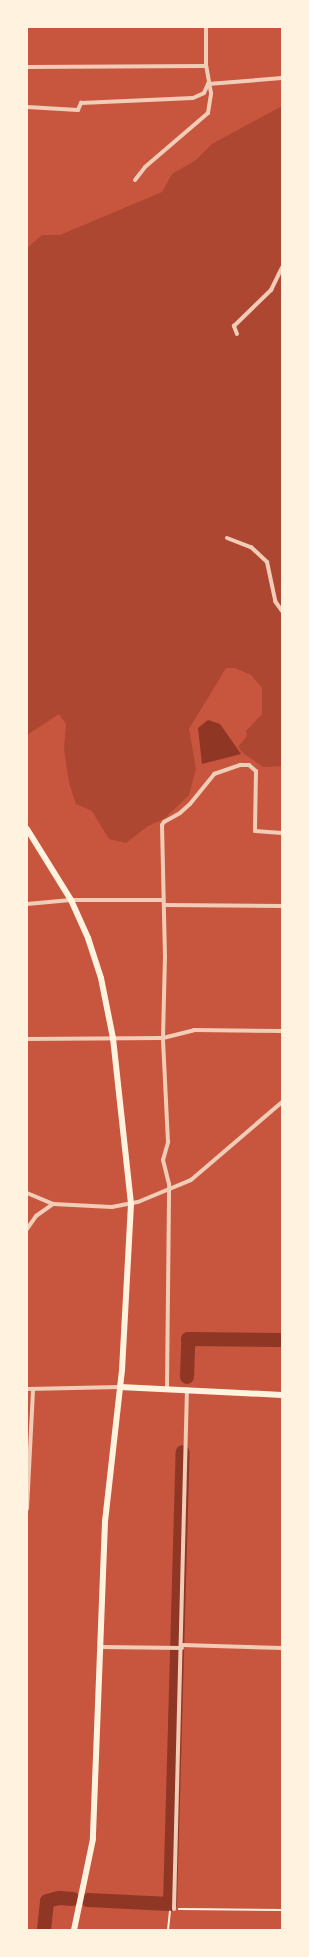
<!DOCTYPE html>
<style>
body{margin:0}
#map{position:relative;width:309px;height:1957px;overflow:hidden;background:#c8553d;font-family:Signika,sans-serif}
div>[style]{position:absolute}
.green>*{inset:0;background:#ae4732}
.water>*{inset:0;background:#8f3625}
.river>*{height:14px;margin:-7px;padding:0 7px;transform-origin:7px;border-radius:7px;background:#8f3625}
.path>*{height:1.5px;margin:-0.75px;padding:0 0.75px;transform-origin:0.75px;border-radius:0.75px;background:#fff3e0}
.minor>*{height:4px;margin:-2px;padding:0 2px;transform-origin:2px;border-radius:2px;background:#f1ccb7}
.secondary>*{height:6px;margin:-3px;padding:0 3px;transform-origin:3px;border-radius:3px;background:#fff3e0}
span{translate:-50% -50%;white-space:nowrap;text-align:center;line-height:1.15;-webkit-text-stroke:4px #fff3e0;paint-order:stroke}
.frame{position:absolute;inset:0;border:28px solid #fff3e0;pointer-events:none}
</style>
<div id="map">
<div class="green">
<i style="clip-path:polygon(282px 106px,282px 766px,263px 767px,243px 753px,238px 747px,247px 736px,246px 731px,262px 714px,262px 688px,251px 675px,235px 668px,226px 668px,189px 729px,196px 769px,189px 795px,164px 819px,148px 826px,126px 843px,109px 839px,92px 811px,76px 804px,69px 783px,64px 749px,66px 724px,59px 714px,27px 735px,27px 248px,42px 235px,60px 235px,162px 192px,172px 174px,196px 160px,212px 144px)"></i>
</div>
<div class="water">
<i style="clip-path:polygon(208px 720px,220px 724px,241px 754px,202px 764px,198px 728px)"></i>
</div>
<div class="river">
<i style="left:187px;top:1377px;width:38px;rotate:-88deg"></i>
<i style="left:188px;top:1339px;width:94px;rotate:0.6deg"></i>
<i style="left:88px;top:1900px;width:82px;rotate:2.8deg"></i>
<i style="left:170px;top:1904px;width:452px;rotate:-88.4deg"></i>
<i style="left:44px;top:1930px;width:29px;rotate:-84deg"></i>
<i style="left:47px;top:1901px;width:12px;rotate:-14deg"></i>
<i style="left:59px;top:1898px;width:14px;rotate:4deg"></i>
</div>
<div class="path">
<i style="left:179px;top:1909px;width:103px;rotate:0.6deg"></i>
<i style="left:168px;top:1930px;width:18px;rotate:-84deg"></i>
</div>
<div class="minor">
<i style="left:27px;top:67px;width:179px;rotate:-0.3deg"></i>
<i style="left:208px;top:84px;width:74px;rotate:-4.6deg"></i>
<i style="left:27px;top:107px;width:51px;rotate:3.4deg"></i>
<i style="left:78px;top:110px;width:8px;rotate:-67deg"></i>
<i style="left:81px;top:103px;width:112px;rotate:-2.6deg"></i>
<i style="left:193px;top:98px;width:12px;rotate:-24deg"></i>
<i style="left:204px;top:93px;width:10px;rotate:-66deg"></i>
<i style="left:135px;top:180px;width:16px;rotate:-52deg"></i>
<i style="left:145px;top:167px;width:83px;rotate:-40.6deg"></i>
<i style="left:208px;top:113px;width:20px;rotate:-81deg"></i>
<i style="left:211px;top:93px;width:27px;rotate:-100deg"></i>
<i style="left:206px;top:66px;width:39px;rotate:-90deg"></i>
<i style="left:237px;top:334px;width:9px;rotate:-111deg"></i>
<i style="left:234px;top:326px;width:52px;rotate:-44.2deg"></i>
<i style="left:271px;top:290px;width:25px;rotate:-64deg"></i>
<i style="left:227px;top:538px;width:26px;rotate:21deg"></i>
<i style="left:251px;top:547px;width:22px;rotate:43deg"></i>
<i style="left:267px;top:562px;width:40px;rotate:78deg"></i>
<i style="left:275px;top:601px;width:12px;rotate:55deg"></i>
<i style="left:27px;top:904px;width:44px;rotate:-5.2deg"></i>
<i style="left:71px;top:900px;width:92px"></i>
<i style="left:164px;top:905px;width:118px;rotate:0.5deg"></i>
<i style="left:27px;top:1039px;width:136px;rotate:-0.4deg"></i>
<i style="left:163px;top:1038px;width:32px;rotate:-14deg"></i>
<i style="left:194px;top:1030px;width:88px;rotate:0.7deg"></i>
<i style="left:27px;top:1193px;width:28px;rotate:23deg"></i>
<i style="left:53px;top:1204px;width:59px;rotate:2.9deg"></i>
<i style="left:112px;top:1207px;width:26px;rotate:-11deg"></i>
<i style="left:138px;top:1202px;width:57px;rotate:-22.5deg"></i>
<i style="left:191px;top:1180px;width:120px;rotate:-40.6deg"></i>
<i style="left:27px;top:1229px;width:16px;rotate:-55deg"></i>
<i style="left:36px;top:1216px;width:21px;rotate:-35deg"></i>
<i style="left:167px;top:1388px;width:204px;rotate:-89.4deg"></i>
<i style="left:169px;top:1184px;width:25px;rotate:-104deg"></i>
<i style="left:163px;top:1160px;width:19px;rotate:-74deg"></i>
<i style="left:168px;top:1142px;width:104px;rotate:-92.8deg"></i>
<i style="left:163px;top:1038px;width:81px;rotate:-88.6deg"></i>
<i style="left:165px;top:957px;width:132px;rotate:-91.3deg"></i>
<i style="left:162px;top:825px;width:4px;rotate:-56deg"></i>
<i style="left:164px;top:822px;width:18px;rotate:-29deg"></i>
<i style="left:180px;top:813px;width:13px;rotate:-42deg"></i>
<i style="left:190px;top:804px;width:38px;rotate:-51deg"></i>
<i style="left:214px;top:774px;width:28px;rotate:-19deg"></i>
<i style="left:240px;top:765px;width:9px"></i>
<i style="left:249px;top:765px;width:9px;rotate:41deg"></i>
<i style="left:256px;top:771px;width:60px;rotate:91deg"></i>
<i style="left:255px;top:831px;width:27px;rotate:4deg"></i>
<i style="left:27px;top:1389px;width:93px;rotate:-1.2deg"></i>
<i style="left:27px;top:1509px;width:120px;rotate:-87.1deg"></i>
<i style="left:182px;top:1645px;width:100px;rotate:1.7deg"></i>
<i style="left:100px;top:1647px;width:82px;rotate:0.7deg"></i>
<i style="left:174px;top:1909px;width:520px;rotate:-88.57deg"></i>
</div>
<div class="secondary">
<i style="left:27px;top:829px;width:84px;rotate:58.2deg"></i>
<i style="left:71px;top:900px;width:42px;rotate:65.9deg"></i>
<i style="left:88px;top:938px;width:42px;rotate:72deg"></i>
<i style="left:101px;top:978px;width:61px;rotate:78.7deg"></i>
<i style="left:113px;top:1038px;width:167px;rotate:83.8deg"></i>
<i style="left:131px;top:1204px;width:166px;rotate:93.1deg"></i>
<i style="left:122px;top:1370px;width:153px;rotate:96.4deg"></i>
<i style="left:105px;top:1522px;width:317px;rotate:92.2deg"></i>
<i style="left:93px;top:1839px;width:93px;rotate:101.8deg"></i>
<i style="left:120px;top:1387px;width:162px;rotate:2.8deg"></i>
</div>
<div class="frame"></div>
</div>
